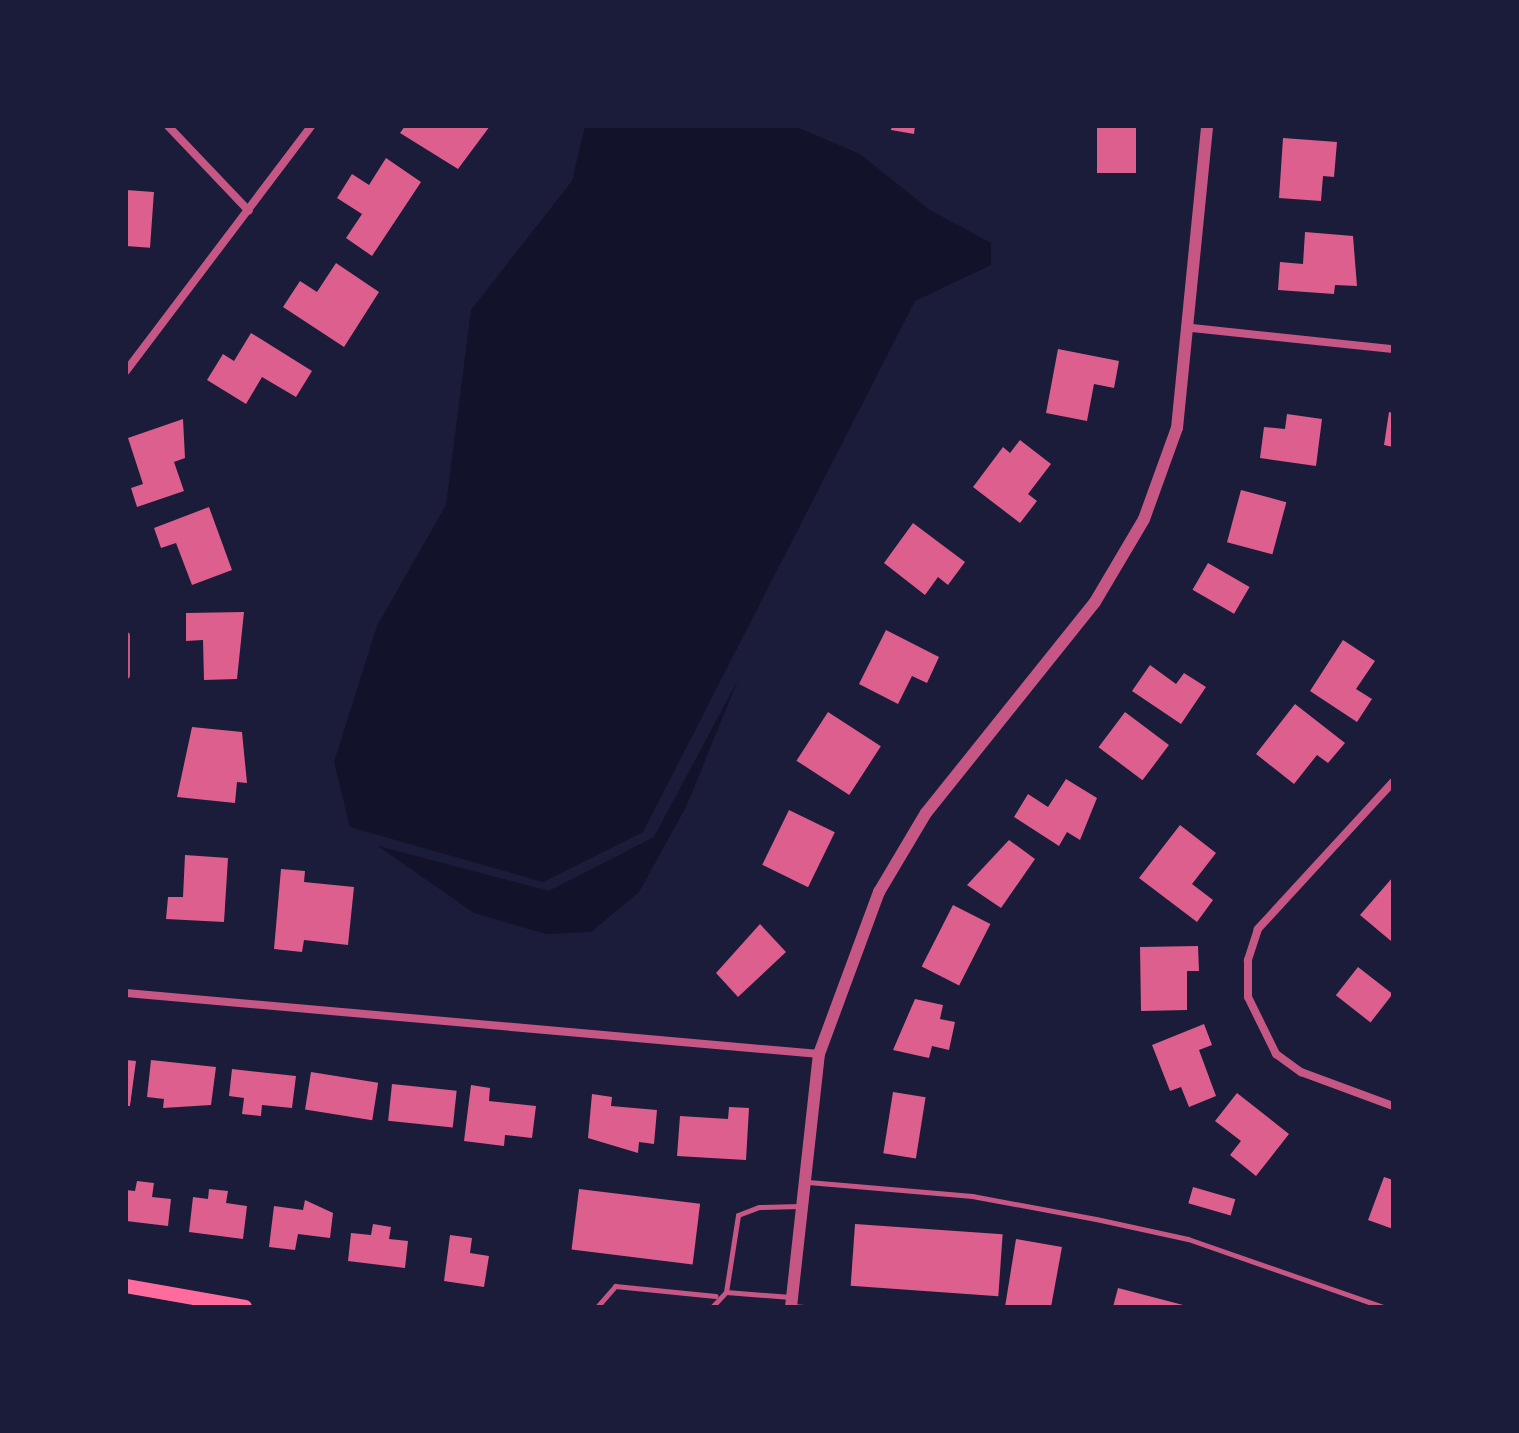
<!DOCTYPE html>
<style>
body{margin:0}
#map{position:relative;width:1519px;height:1433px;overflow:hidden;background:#1b1b3a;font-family:"IBM Plex Sans",sans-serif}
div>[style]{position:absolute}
.water>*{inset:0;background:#12122b}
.building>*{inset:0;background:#dd5f8e;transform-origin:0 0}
.service>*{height:5px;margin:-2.5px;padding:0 2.5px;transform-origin:2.5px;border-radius:2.5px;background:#c65784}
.minor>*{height:8px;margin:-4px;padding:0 4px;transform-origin:4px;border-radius:4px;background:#c65784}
.tertiary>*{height:12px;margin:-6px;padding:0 6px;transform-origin:6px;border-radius:6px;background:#c65784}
.secondary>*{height:14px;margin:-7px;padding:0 7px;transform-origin:7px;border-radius:7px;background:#ff6b9d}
span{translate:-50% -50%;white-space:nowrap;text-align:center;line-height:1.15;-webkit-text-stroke:6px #1b1b3a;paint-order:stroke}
.frame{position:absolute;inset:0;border:128px solid #1b1b3a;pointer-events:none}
</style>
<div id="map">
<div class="water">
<i style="clip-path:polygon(585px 126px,794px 126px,860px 154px,930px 210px,991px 243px,991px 265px,915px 301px,643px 832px,543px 882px,350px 827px,334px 762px,377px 626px,446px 505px,471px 310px,572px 181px)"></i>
<i style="clip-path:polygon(738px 680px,686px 807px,639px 892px,591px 932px,546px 934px,474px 913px,378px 846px,549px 891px,654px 837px)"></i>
</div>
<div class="building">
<i style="clip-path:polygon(405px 126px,490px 126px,458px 169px,400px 133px)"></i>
<i style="clip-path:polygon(892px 126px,915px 126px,914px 134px,891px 130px)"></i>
<i style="left:1097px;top:126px;width:39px;height:47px"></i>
<i style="clip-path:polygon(1283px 138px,1337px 142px,1334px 177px,1323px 176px,1321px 201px,1279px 198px)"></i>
<i style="clip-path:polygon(386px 158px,421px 182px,372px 256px,346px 238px,362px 214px,337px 198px,352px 174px,369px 185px)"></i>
<i style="left:126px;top:190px;width:28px;height:56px;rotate:4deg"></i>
<i style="clip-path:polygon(1305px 232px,1353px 236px,1357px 286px,1335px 285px,1334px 294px,1278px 290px,1280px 262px,1303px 264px)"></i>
<i style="clip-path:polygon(336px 263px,379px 292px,344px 347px,283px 307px,300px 281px,317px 292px)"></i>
<i style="clip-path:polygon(251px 333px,312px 371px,296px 397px,262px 377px,246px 404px,207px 380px,223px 354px,234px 361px)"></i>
<i style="clip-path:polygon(1058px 349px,1119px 361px,1114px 388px,1094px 384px,1087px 421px,1046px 413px)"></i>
<i style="clip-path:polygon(1389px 412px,1393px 413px,1393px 447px,1384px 445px)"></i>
<i style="clip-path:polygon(1287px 414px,1322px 419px,1316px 466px,1260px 458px,1264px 427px,1285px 429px)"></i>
<i style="clip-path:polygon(183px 419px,185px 458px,174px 462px,184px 491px,137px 507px,131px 488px,143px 484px,128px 438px)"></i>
<i style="clip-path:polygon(1020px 440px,1051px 464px,1028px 494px,1037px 501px,1020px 523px,973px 487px,1003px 447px,1010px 453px)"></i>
<i style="left:1241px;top:490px;width:47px;height:54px;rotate:15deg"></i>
<i style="clip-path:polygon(209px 507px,232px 570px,192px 585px,176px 543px,161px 548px,154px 528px)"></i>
<i style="clip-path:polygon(913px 523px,965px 562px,948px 585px,938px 577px,925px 595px,884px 563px)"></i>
<i style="left:1208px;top:563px;width:48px;height:31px;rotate:30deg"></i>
<i style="clip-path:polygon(244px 612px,237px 679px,204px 680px,203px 640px,186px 641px,186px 613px)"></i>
<i style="clip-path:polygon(886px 630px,939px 657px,927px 683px,912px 676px,898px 704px,859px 684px)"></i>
<i style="clip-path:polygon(1343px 640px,1375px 661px,1356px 689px,1372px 699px,1357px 722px,1310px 691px)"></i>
<i style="clip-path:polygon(1150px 665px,1176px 684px,1184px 673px,1206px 687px,1181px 724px,1132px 691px)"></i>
<i style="clip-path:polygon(1295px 704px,1345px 743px,1328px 763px,1317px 755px,1294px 784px,1256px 754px)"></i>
<i style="left:828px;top:712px;width:63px;height:58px;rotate:33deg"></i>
<i style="left:1125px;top:712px;width:55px;height:44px;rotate:37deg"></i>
<i style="clip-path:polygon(192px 727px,242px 732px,247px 783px,237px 782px,235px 803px,177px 797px)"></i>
<i style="clip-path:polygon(1066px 779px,1097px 798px,1080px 840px,1067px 832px,1059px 846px,1014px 817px,1028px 794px,1048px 807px)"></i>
<i style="left:789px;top:810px;width:51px;height:61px;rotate:26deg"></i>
<i style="clip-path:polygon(1180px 825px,1216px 853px,1192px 884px,1213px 900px,1197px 922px,1139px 878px)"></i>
<i style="clip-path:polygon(1009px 840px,1035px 859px,1001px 908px,967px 885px)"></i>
<i style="clip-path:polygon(185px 855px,228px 858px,224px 922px,166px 919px,168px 897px,183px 897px)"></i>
<i style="clip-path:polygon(281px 869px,305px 871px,304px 882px,354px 887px,348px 945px,304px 940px,302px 952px,274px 949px)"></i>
<i style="clip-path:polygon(1393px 877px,1393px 939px,1391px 941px,1360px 915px)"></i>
<i style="left:953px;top:905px;width:42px;height:69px;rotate:27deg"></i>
<i style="clip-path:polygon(760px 924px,786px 952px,738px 997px,716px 973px)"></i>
<i style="clip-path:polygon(1198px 946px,1199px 971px,1187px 971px,1187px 1010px,1141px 1011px,1140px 947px)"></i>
<i style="left:1358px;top:967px;width:44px;height:36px;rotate:38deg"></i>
<i style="clip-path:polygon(915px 999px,943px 1005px,940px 1019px,955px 1022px,949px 1050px,932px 1046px,929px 1058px,893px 1050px)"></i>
<i style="clip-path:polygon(1204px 1024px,1212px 1045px,1199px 1050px,1216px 1096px,1189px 1107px,1181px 1087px,1170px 1091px,1152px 1045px)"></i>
<i style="clip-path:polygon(126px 1060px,136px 1061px,130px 1106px,126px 1106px)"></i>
<i style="clip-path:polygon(151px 1060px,216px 1067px,211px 1105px,163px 1108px,164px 1099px,147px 1097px)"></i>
<i style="clip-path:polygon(232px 1069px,296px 1076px,292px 1108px,262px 1105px,261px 1116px,242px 1114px,244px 1098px,229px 1096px)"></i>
<i style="left:311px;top:1072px;width:68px;height:38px;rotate:9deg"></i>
<i style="left:392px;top:1084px;width:65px;height:37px;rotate:6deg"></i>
<i style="clip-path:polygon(471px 1085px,490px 1088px,489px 1101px,536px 1106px,532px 1138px,505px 1135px,504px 1146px,464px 1141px)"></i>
<i style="left:893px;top:1092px;width:33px;height:62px;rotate:9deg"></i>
<i style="clip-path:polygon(1237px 1093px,1289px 1134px,1256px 1176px,1230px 1155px,1241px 1141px,1215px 1121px)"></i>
<i style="clip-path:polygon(592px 1094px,612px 1097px,611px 1106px,657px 1110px,654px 1144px,639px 1142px,638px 1153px,588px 1138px)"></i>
<i style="clip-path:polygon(729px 1107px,749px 1108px,746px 1160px,677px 1156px,680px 1116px,728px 1119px)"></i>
<i style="clip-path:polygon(1384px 1177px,1393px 1180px,1393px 1229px,1368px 1220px)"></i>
<i style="clip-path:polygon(137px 1181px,154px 1183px,152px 1197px,171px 1199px,168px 1226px,126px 1221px,126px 1190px,135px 1191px)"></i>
<i style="left:1193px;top:1187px;width:44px;height:17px;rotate:16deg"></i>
<i style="clip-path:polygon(209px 1189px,228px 1191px,226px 1203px,247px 1206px,243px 1239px,189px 1232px,193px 1197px,208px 1199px)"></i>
<i style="left:579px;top:1189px;width:122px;height:61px;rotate:7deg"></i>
<i style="clip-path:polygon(305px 1200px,333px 1213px,330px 1238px,298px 1234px,295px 1250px,269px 1247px,274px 1206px,303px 1210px)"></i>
<i style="clip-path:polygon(373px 1224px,391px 1227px,389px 1239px,408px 1241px,405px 1268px,348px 1261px,351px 1233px,371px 1235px)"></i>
<i style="left:855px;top:1224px;width:148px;height:62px;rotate:4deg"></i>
<i style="clip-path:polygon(450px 1235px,472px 1238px,470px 1253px,489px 1256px,484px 1287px,444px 1281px)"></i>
<i style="clip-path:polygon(1016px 1239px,1062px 1247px,1051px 1307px,1005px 1307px)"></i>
<i style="clip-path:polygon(1118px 1288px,1187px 1306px,1187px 1307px,1113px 1307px)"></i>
</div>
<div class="service">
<i style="left:808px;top:1182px;width:165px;rotate:4.9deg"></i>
<i style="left:972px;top:1196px;width:126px;rotate:10.5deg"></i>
<i style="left:1096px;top:1219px;width:94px;rotate:12.3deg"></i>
<i style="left:1188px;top:1239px;width:207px;rotate:19.2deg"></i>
<i style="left:726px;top:1292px;width:78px;rotate:-81.1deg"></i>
<i style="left:738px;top:1215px;width:22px;rotate:-21deg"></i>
<i style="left:759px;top:1207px;width:41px;rotate:-1.4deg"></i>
<i style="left:791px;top:1306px;width:14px;rotate:4deg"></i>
<i style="left:597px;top:1307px;width:28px;rotate:-49deg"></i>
<i style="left:615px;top:1286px;width:101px;rotate:5.7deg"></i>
<i style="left:712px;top:1307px;width:21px;rotate:-47deg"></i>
<i style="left:726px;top:1292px;width:65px;rotate:4.4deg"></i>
</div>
<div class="minor">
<i style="left:168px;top:126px;width:117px;rotate:46.4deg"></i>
<i style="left:1192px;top:328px;width:202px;rotate:6deg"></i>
<i style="left:126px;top:371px;width:307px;rotate:-52.9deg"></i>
<i style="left:126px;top:636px;width:39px;rotate:90deg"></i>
<i style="left:1393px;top:782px;width:200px;rotate:132.6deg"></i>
<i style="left:1258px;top:929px;width:33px;rotate:108deg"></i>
<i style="left:1248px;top:960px;width:37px;rotate:90deg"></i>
<i style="left:1248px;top:997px;width:64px;rotate:63.8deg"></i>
<i style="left:1276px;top:1054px;width:31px;rotate:36deg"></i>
<i style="left:1301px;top:1072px;width:98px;rotate:20.3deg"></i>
<i style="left:126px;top:993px;width:696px;rotate:5.03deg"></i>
</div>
<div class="tertiary">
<i style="left:791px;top:1307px;width:255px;rotate:-83.7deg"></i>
<i style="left:819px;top:1054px;width:173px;rotate:-69.7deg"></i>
<i style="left:879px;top:892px;width:92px;rotate:-59.3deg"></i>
<i style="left:926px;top:813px;width:270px;rotate:-51.3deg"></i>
<i style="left:1095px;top:602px;width:96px;rotate:-59.4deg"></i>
<i style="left:1144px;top:519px;width:97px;rotate:-70.1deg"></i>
<i style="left:1177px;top:428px;width:303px;rotate:-84.3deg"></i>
</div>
<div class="secondary">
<i style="left:126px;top:1286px;width:121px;rotate:10deg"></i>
</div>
<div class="frame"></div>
</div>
